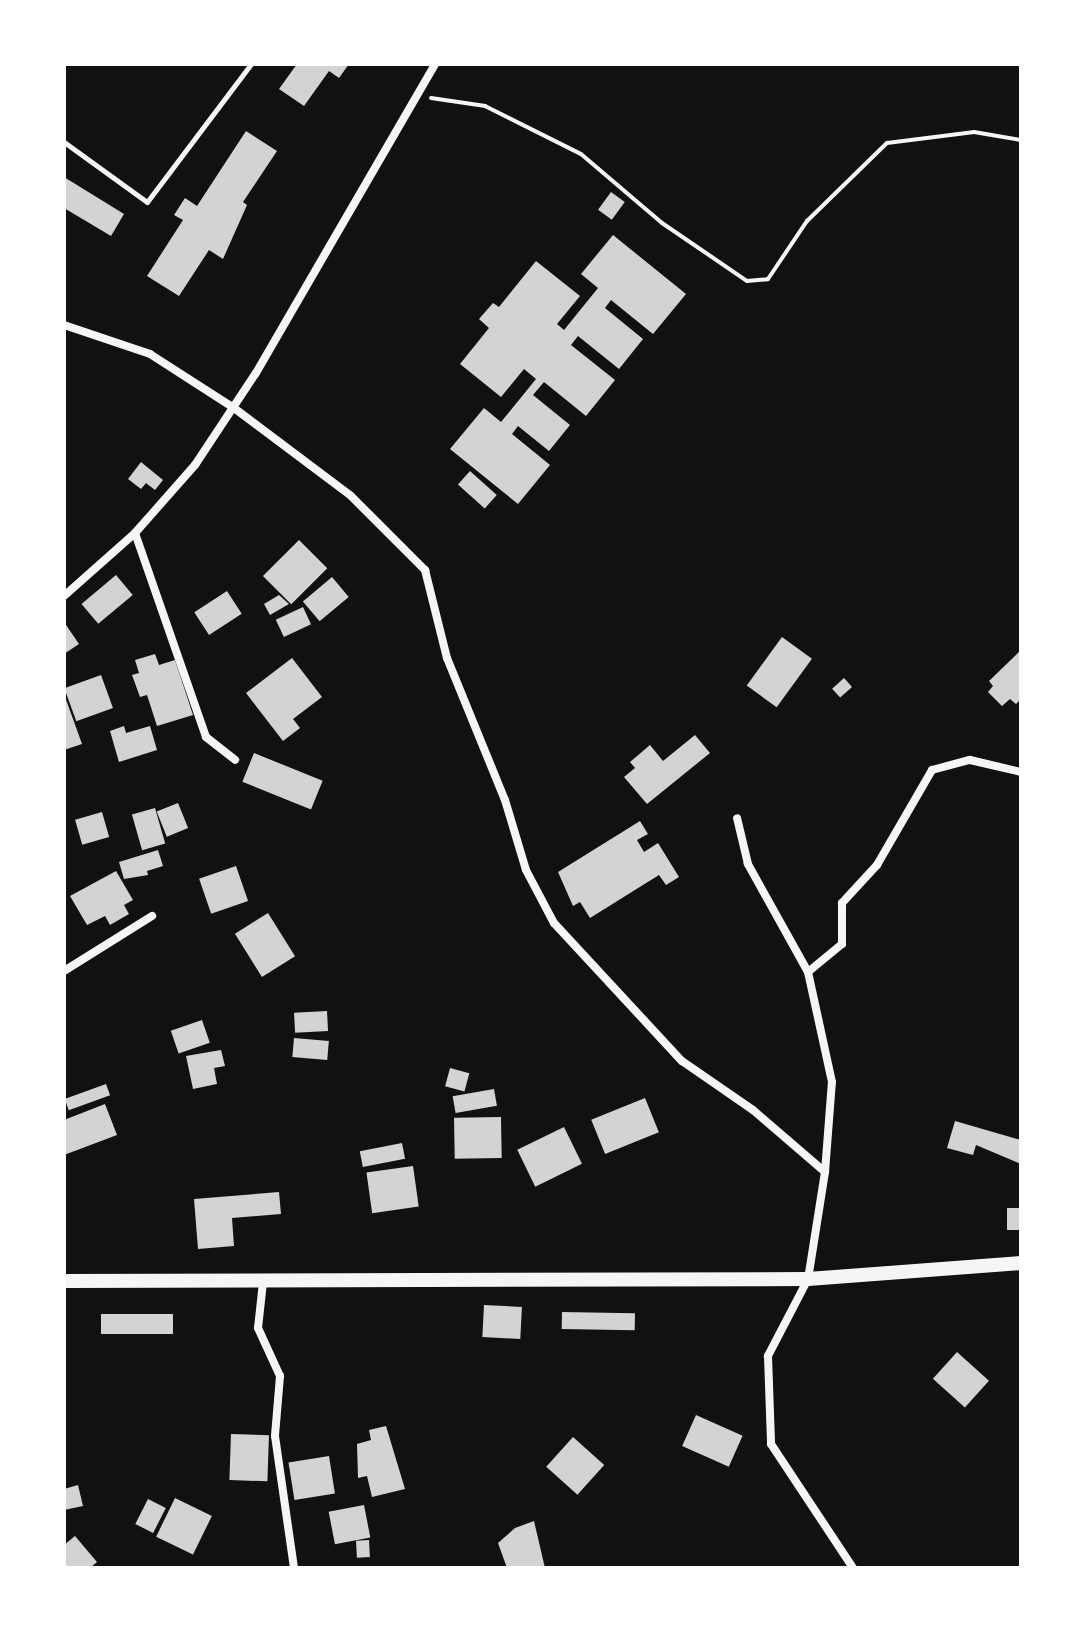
<!DOCTYPE html>
<style>
body{margin:0}
#map{position:relative;width:1085px;height:1632px;overflow:hidden;background:#111;font-family:Lato,sans-serif}
div>[style]{position:absolute}
.building>*{inset:0;background:#d3d3d3;transform-origin:0 0}
.path>*{height:4px;margin:-2px;padding:0 2px;transform-origin:2px;border-radius:2px;background:#f5f5f5}
.service>*{height:5px;margin:-2.5px;padding:0 2.5px;transform-origin:2.5px;border-radius:2.5px;background:#f5f5f5}
.minor>*{height:8px;margin:-4px;padding:0 4px;transform-origin:4px;border-radius:4px;background:#f5f5f5}
.tertiary>*{height:14px;margin:-7px;padding:0 7px;transform-origin:7px;border-radius:7px;background:#f5f5f5}
span{translate:-50% -50%;white-space:nowrap;text-align:center;line-height:1.15;-webkit-text-stroke:8px #fff;paint-order:stroke}
.frame{position:absolute;inset:0;border:66px solid #fff;pointer-events:none}
</style>
<div id="map">
<div class="building">
<i style="clip-path:polygon(297px 64px,349px 64px,339px 78px,329px 71px,304px 106px,279px 89px)"></i>
<i style="clip-path:polygon(246px 131px,277px 151px,243px 202px,247px 205px,223px 259px,209px 250px,179px 296px,147px 276px,183px 220px,174px 215px,185px 198px,197px 206px)"></i>
<i style="clip-path:polygon(64px 177px,124px 214px,111px 236px,64px 208px)"></i>
<i style="left:611px;top:192px;width:17px;height:22px;rotate:36deg"></i>
<i style="clip-path:polygon(613px 235px,686px 294px,653px 334px,611px 300px,605px 308px,643px 339px,619px 369px,578px 336px,571px 345px,615px 380px,586px 416px,544px 382px,533px 395px,570px 425px,549px 451px,518px 426px,512px 434px,550px 465px,518px 504px,450px 449px,484px 408px,501px 422px,536px 379px,524px 369px,501px 397px,460px 364px,489px 328px,479px 319px,493px 303px,499px 307px,536px 261px,580px 296px,557px 324px,564px 330px,598px 288px,581px 274px)"></i>
<i style="clip-path:polygon(141px 462px,163px 480px,155px 490px,146px 483px,141px 489px,128px 479px)"></i>
<i style="left:470px;top:471px;width:36px;height:18px;rotate:42deg"></i>
<i style="left:299px;top:540px;width:40px;height:51px;rotate:45deg"></i>
<i style="left:116px;top:575px;width:26px;height:45px;rotate:50deg"></i>
<i style="left:332px;top:577px;width:26px;height:38px;rotate:50deg"></i>
<i style="left:227px;top:591px;width:27px;height:39px;rotate:57deg"></i>
<i style="clip-path:polygon(279px 595px,289px 604px,270px 615px,264px 604px)"></i>
<i style="left:303px;top:607px;width:19px;height:30px;rotate:65deg"></i>
<i style="clip-path:polygon(64px 622px,79px 644px,64px 654px)"></i>
<i style="left:782px;top:637px;width:37px;height:60px;rotate:36deg"></i>
<i style="clip-path:polygon(1021px 650px,1021px 699px,1016px 704px,1010px 699px,1002px 706px,988px 692px,993px 686px,989px 681px)"></i>
<i style="clip-path:polygon(155px 654px,159px 665px,175px 660px,193px 715px,157px 726px,147px 695px,140px 697px,132px 675px,139px 673px,135px 660px)"></i>
<i style="clip-path:polygon(292px 658px,322px 697px,293px 719px,300px 728px,283px 741px,246px 693px)"></i>
<i style="left:101px;top:675px;width:35px;height:39px;rotate:70deg"></i>
<i style="left:844px;top:678px;width:12px;height:16px;rotate:48deg"></i>
<i style="clip-path:polygon(64px 694px,82px 744px,64px 750px)"></i>
<i style="clip-path:polygon(124px 726px,126px 733px,150px 726px,157px 750px,119px 762px,110px 731px)"></i>
<i style="clip-path:polygon(695px 735px,710px 753px,647px 804px,624px 777px,635px 768px,630px 762px,650px 745px,663px 761px)"></i>
<i style="left:254px;top:753px;width:74px;height:31px;rotate:22deg"></i>
<i style="left:178px;top:803px;width:27px;height:23px;rotate:68deg"></i>
<i style="left:155px;top:808px;width:37px;height:24px;rotate:74deg"></i>
<i style="left:102px;top:812px;width:26px;height:28px;rotate:74deg"></i>
<i style="clip-path:polygon(640px 821px,648px 834px,637px 840px,644px 852px,658px 843px,679px 877px,666px 885px,659px 875px,590px 918px,580px 902px,573px 906px,558px 872px)"></i>
<i style="clip-path:polygon(158px 850px,163px 866px,147px 871px,148px 875px,124px 879px,119px 862px)"></i>
<i style="left:236px;top:866px;width:37px;height:39px;rotate:71deg"></i>
<i style="clip-path:polygon(116px 871px,133px 900px,124px 905px,129px 914px,110px 925px,105px 916px,87px 925px,70px 896px)"></i>
<i style="left:268px;top:913px;width:51px;height:39px;rotate:58deg"></i>
<i style="left:327px;top:1011px;width:20px;height:33px;rotate:87deg"></i>
<i style="left:202px;top:1020px;width:24px;height:33px;rotate:71deg"></i>
<i style="left:294px;top:1038px;width:35px;height:19px;rotate:5deg"></i>
<i style="clip-path:polygon(221px 1050px,225px 1066px,214px 1068px,217px 1084px,193px 1089px,186px 1056px)"></i>
<i style="left:450px;top:1068px;width:20px;height:19px;rotate:15deg"></i>
<i style="left:106px;top:1084px;width:12px;height:44px;rotate:70deg"></i>
<i style="left:494px;top:1089px;width:17px;height:42px;rotate:80deg"></i>
<i style="left:645px;top:1098px;width:37px;height:58px;rotate:68deg"></i>
<i style="clip-path:polygon(105px 1104px,117px 1135px,64px 1155px,64px 1120px)"></i>
<i style="left:501px;top:1117px;width:41px;height:47px;rotate:89deg"></i>
<i style="clip-path:polygon(955px 1121px,1021px 1140px,1021px 1164px,976px 1145px,973px 1155px,947px 1148px)"></i>
<i style="left:564px;top:1127px;width:41px;height:52px;rotate:64deg"></i>
<i style="left:402px;top:1143px;width:16px;height:43px;rotate:79deg"></i>
<i style="left:413px;top:1166px;width:41px;height:47px;rotate:82deg"></i>
<i style="clip-path:polygon(279px 1192px,281px 1214px,232px 1218px,234px 1246px,198px 1249px,194px 1199px)"></i>
<i style="left:1007px;top:1208px;width:14px;height:22px"></i>
<i style="left:484px;top:1305px;width:38px;height:32px;rotate:3deg"></i>
<i style="left:562px;top:1312px;width:73px;height:17px;rotate:1deg"></i>
<i style="left:173px;top:1314px;width:20px;height:72px;rotate:90deg"></i>
<i style="left:957px;top:1352px;width:43px;height:36px;rotate:42deg"></i>
<i style="left:696px;top:1415px;width:51px;height:34px;rotate:24deg"></i>
<i style="clip-path:polygon(386px 1426px,405px 1489px,372px 1497px,367px 1476px,358px 1478px,357px 1444px,371px 1440px,369px 1430px)"></i>
<i style="left:231px;top:1434px;width:38px;height:46px;rotate:2deg"></i>
<i style="left:573px;top:1437px;width:42px;height:40px;rotate:42deg"></i>
<i style="left:329px;top:1456px;width:38px;height:41px;rotate:81deg"></i>
<i style="clip-path:polygon(78px 1485px,83px 1506px,64px 1510px,64px 1489px)"></i>
<i style="left:175px;top:1498px;width:41px;height:43px;rotate:26deg"></i>
<i style="left:148px;top:1499px;width:20px;height:28px;rotate:27deg"></i>
<i style="left:364px;top:1505px;width:33px;height:36px;rotate:79deg"></i>
<i style="clip-path:polygon(534px 1521px,545px 1568px,507px 1568px,498px 1543px,515px 1528px)"></i>
<i style="clip-path:polygon(75px 1536px,97px 1562px,90px 1568px,64px 1568px,64px 1545px)"></i>
<i style="left:369px;top:1540px;width:17px;height:13px;rotate:87deg"></i>
</div>
<div class="path">
<i style="left:431px;top:98px;width:55px;rotate:8.4deg"></i>
<i style="left:485px;top:106px;width:107px;rotate:26.6deg"></i>
<i style="left:581px;top:154px;width:106px;rotate:40.4deg"></i>
<i style="left:662px;top:223px;width:103px;rotate:34.3deg"></i>
<i style="left:747px;top:281px;width:21px;rotate:-5deg"></i>
<i style="left:768px;top:279px;width:70px;rotate:-56.1deg"></i>
<i style="left:807px;top:221px;width:112px;rotate:-44.3deg"></i>
<i style="left:887px;top:143px;width:88px;rotate:-7.2deg"></i>
<i style="left:974px;top:132px;width:48px;rotate:9.7deg"></i>
</div>
<div class="service">
<i style="left:64px;top:142px;width:102px;rotate:35.9deg"></i>
<i style="left:147px;top:202px;width:173px;rotate:-53deg"></i>
</div>
<div class="minor">
<i style="left:64px;top:325px;width:91px;rotate:18.6deg"></i>
<i style="left:150px;top:354px;width:100px;rotate:32.7deg"></i>
<i style="left:234px;top:408px;width:146px;rotate:36.9deg"></i>
<i style="left:351px;top:496px;width:105px;rotate:45deg"></i>
<i style="left:425px;top:570px;width:91px;rotate:76deg"></i>
<i style="left:447px;top:658px;width:153px;rotate:67.8deg"></i>
<i style="left:505px;top:800px;width:73px;rotate:73.3deg"></i>
<i style="left:526px;top:870px;width:60px;rotate:62.2deg"></i>
<i style="left:554px;top:923px;width:188px;rotate:47.2deg"></i>
<i style="left:682px;top:1061px;width:86px;rotate:34.6deg"></i>
<i style="left:753px;top:1110px;width:95px;rotate:40.7deg"></i>
<i style="left:825px;top:1172px;width:90px;rotate:-85.6deg"></i>
<i style="left:832px;top:1082px;width:113px;rotate:-102.3deg"></i>
<i style="left:808px;top:972px;width:124px;rotate:-119.1deg"></i>
<i style="left:748px;top:864px;width:47px;rotate:-103.4deg"></i>
<i style="left:135px;top:533px;width:216px;rotate:70.8deg"></i>
<i style="left:206px;top:737px;width:37px;rotate:38deg"></i>
<i style="left:64px;top:596px;width:95px;rotate:-41.6deg"></i>
<i style="left:135px;top:533px;width:91px;rotate:-48.6deg"></i>
<i style="left:195px;top:465px;width:110px;rotate:-56.5deg"></i>
<i style="left:256px;top:373px;width:357px;rotate:-59.9deg"></i>
<i style="left:64px;top:971px;width:104px;rotate:-32deg"></i>
<i style="left:808px;top:972px;width:44px;rotate:-39.5deg"></i>
<i style="left:842px;top:944px;width:41px;rotate:-90deg"></i>
<i style="left:842px;top:903px;width:52px;rotate:-47.4deg"></i>
<i style="left:877px;top:865px;width:110px;rotate:-59.9deg"></i>
<i style="left:932px;top:770px;width:39px;rotate:-15deg"></i>
<i style="left:970px;top:760px;width:52px;rotate:13.2deg"></i>
<i style="left:825px;top:1172px;width:108px;rotate:99deg"></i>
<i style="left:808px;top:1279px;width:87px;rotate:117.5deg"></i>
<i style="left:768px;top:1356px;width:88px;rotate:88deg"></i>
<i style="left:771px;top:1444px;width:149px;rotate:56.5deg"></i>
<i style="left:263px;top:1282px;width:46px;rotate:96.2deg"></i>
<i style="left:258px;top:1328px;width:53px;rotate:65.4deg"></i>
<i style="left:280px;top:1376px;width:60px;rotate:94.8deg"></i>
<i style="left:275px;top:1436px;width:133px;rotate:81.8deg"></i>
</div>
<div class="tertiary">
<i style="left:64px;top:1281px;width:744px;rotate:-0.15deg"></i>
<i style="left:808px;top:1279px;width:214px;rotate:-4.3deg"></i>
</div>
<div class="frame"></div>
</div>
